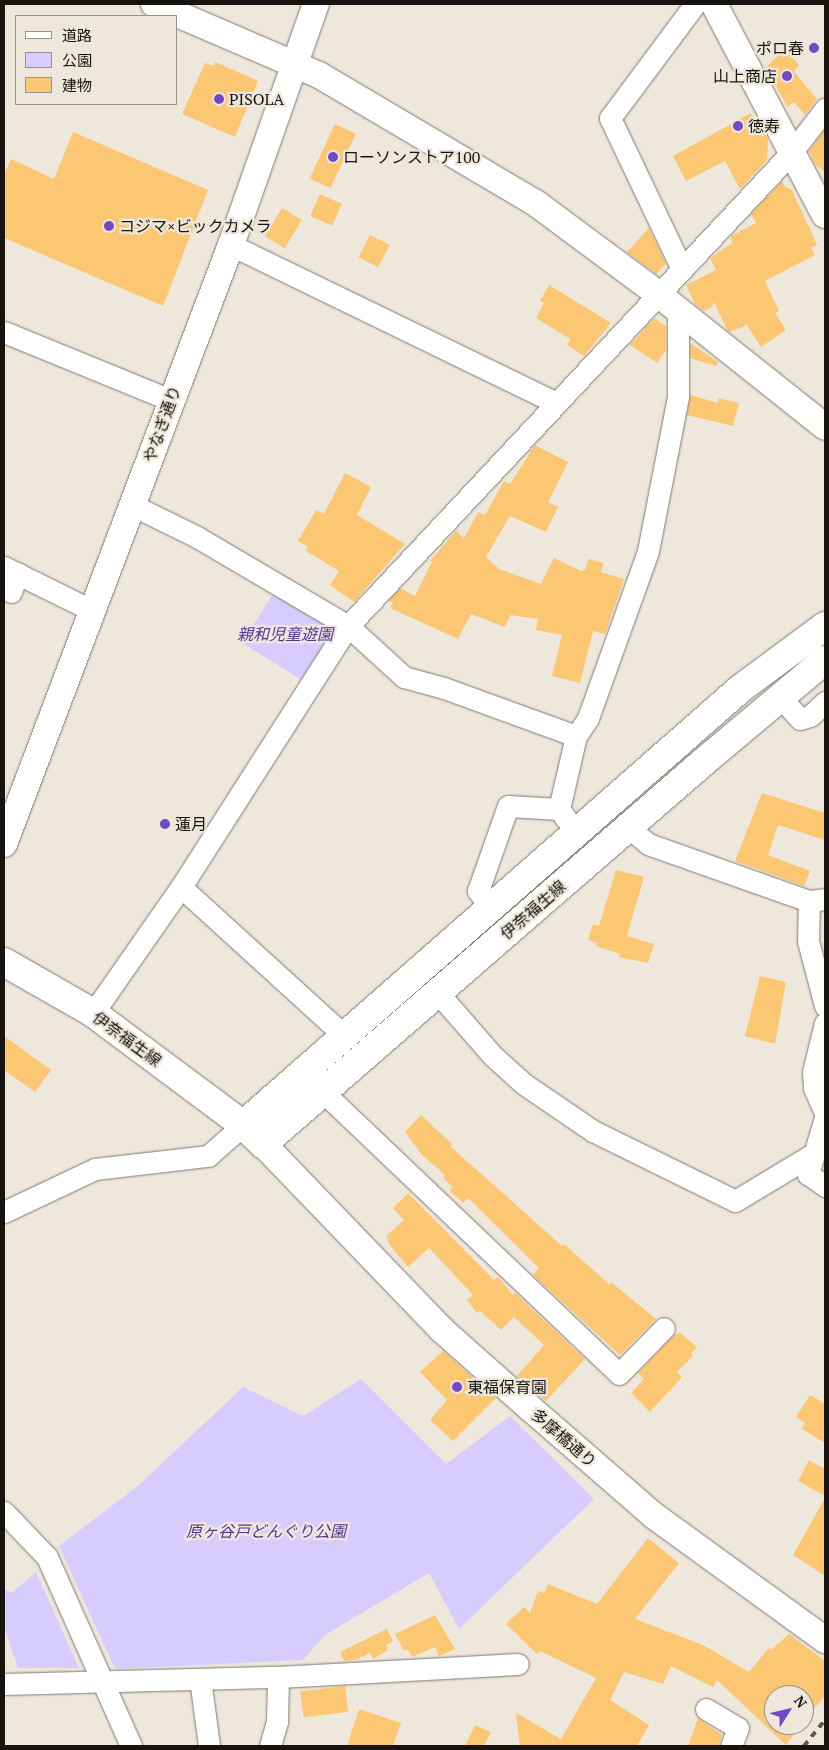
<!DOCTYPE html>
<meta charset="utf-8">
<style>
body{margin:0}
#map{position:relative;width:829px;height:1750px;overflow:hidden;background:#eee7dc;font-family:"PT Serif","Noto Sans JP",serif}
div>[style]{position:absolute}
.green>*{inset:0;background:#d6cdfe;transform-origin:0 0}
.building>*{inset:0;background:#fcc772;transform-origin:0 0}
.roads{filter:drop-shadow(0 0 1px #80796f) drop-shadow(0 0 1px #80796f)}
.minor>*{height:21px;margin:-10.5px;padding:0 10.5px;transform-origin:10.5px;border-radius:10.5px;background:#fff}
.tertiary>*{height:26px;margin:-13px;padding:0 13px;transform-origin:13px;border-radius:13px;background:#fff}
.secondary>*{height:28px;margin:-14px;padding:0 14px;transform-origin:14px;border-radius:14px;background:#fff}
.rail>*{height:4px;margin-top:-2px;transform-origin:0;background:repeating-linear-gradient(90deg,#5d5952 0 6px,transparent 0 12px)}
.dots>*{width:14px;height:14px;translate:-50% -50%;box-sizing:border-box;border:2px solid #eee7dc;border-radius:50%}
span{translate:-50% -50%;white-space:nowrap;text-align:center;line-height:1.15;-webkit-text-stroke:4.5px #eee7dc;paint-order:stroke}
.poi-label{font-size:16px;color:#171410}
.right{translate:-100% -50%;text-align:right}
.left{translate:0 -50%;text-align:left}
.street-label{font-size:16px;color:#171410}
.park-label{font-size:16px;color:#533594;font-style:italic}
.frame{position:absolute;inset:0;border:5px solid #171410;pointer-events:none}
.legend{position:absolute;left:15px;top:15px;width:162px;height:90px;box-sizing:border-box;background:#eee7dc;border:1px solid #98938a;margin:0;padding:6px 9px;list-style:none;font-size:15px;color:#171410}
.legend li{display:flex;align-items:center;gap:10px;height:25px}
.legend b{width:25px;border:1px solid #98938a}
.north{position:absolute;left:764px;top:1685px;width:50px;height:50px;box-sizing:border-box;background:#eee7dc;border:1px solid #98938a;border-radius:50%;rotate:54deg;font-size:14px;font-weight:700;line-height:20px;text-align:center;color:#171410}
.north::after{content:'';display:block;margin:auto;width:18px;height:22px;background:#6f4ac3;clip-path:polygon(50% 0,100% 100%,50% 72%,0 100%)}
</style>
<div id="map">
<div class="green">
<i style="left:274px;top:592px;width:70px;height:60px;rotate:32deg"></i>
<i style="clip-path:polygon(361px 1379px,446px 1464px,510px 1416px,594px 1499px,459px 1629px,429px 1573px,325px 1635px,303px 1660px,115px 1669px,59px 1546px,138px 1486px,243px 1387px,303px 1416px)"></i>
<i style="clip-path:polygon(36px 1572px,79px 1668px,18px 1668px,4px 1627px,4px 1589px,12px 1593px)"></i>
</div>
<div class="building">
<i style="clip-path:polygon(785px 49px,799px 65px,794px 72px,817px 99px,805px 115px,794px 102px,788px 107px,765px 68px)"></i>
<i style="clip-path:polygon(215px 62px,258px 81px,235px 137px,182px 114px,205px 63px,214px 66px)"></i>
<i style="clip-path:polygon(751px 113px,763px 136px,766px 134px,768px 140px,767px 160px,740px 189px,725px 161px,686px 181px,673px 156px)"></i>
<i style="left:335px;top:124px;width:23px;height:60px;rotate:25deg"></i>
<i style="clip-path:polygon(825px 129px,825px 172px,814px 163px,809px 151px)"></i>
<i style="clip-path:polygon(73px 132px,208px 190px,163px 306px,4px 238px,4px 175px,11px 159px,54px 179px)"></i>
<i style="clip-path:polygon(782px 181px,785px 187px,792px 190px,817px 245px,811px 248px,815px 255px,765px 281px,779px 311px,775px 313px,786px 330px,761px 347px,747px 325px,730px 332px,727px 330px,714px 302px,712px 307px,704px 311px,695px 304px,686px 285px,716px 270px,710px 258px,732px 243px,731px 236px,756px 223px,751px 214px)"></i>
<i style="left:320px;top:194px;width:24px;height:24px;rotate:24deg"></i>
<i style="left:282px;top:208px;width:23px;height:33px;rotate:31deg"></i>
<i style="clip-path:polygon(649px 228px,666px 264px,656px 274px,627px 252px)"></i>
<i style="left:370px;top:235px;width:22px;height:25px;rotate:27deg"></i>
<i style="clip-path:polygon(549px 285px,611px 323px,584px 356px,567px 345px,570px 339px,536px 318px,544px 303px,540px 301px)"></i>
<i style="clip-path:polygon(654px 318px,666px 326px,666px 350px,657px 363px,630px 345px)"></i>
<i style="clip-path:polygon(690px 343px,718px 362px,716px 366px,690px 358px)"></i>
<i style="clip-path:polygon(690px 395px,718px 403px,719px 398px,739px 403px,733px 426px,687px 415px)"></i>
<i style="clip-path:polygon(535px 445px,568px 462px,548px 502px,558px 507px,546px 532px,510px 516px,486px 557px,499px 569px,541px 584px,554px 558px,581px 571px,585px 570px,589px 559px,604px 563px,601px 572px,624px 579px,605px 634px,593px 631px,580px 683px,552px 676px,562px 635px,536px 630px,538px 619px,510px 615px,505px 627px,471px 614px,458px 639px,390px 608px,393px 603px,389px 600px,400px 588px,415px 596px,432px 562px,430px 561px,456px 531px,464px 538px,478px 512px,485px 515px,504px 481px,510px 484px)"></i>
<i style="clip-path:polygon(345px 473px,371px 487px,357px 515px,405px 544px,354px 602px,330px 585px,339px 571px,306px 551px,308px 547px,298px 541px,316px 510px,324px 514px)"></i>
<i style="clip-path:polygon(762px 793px,825px 813px,825px 840px,778px 825px,768px 855px,810px 871px,804px 886px,735px 861px)"></i>
<i style="clip-path:polygon(616px 870px,644px 877px,627px 936px,654px 944px,648px 963px,618px 957px,620px 954px,596px 946px,597px 943px,588px 940px,593px 924px,599px 926px)"></i>
<i style="clip-path:polygon(760px 976px,786px 982px,775px 1044px,745px 1036px)"></i>
<i style="clip-path:polygon(4px 1036px,51px 1070px,35px 1092px,4px 1070px)"></i>
<i style="clip-path:polygon(421px 1115px,452px 1144px,450px 1146px,562px 1246px,564px 1244px,609px 1284px,611px 1282px,656px 1319px,620px 1355px,533px 1275px,539px 1268px,468px 1198px,463px 1203px,450px 1191px,453px 1187px,443px 1178px,445px 1175px,422px 1155px,405px 1132px)"></i>
<i style="clip-path:polygon(408px 1193px,494px 1280px,498px 1277px,513px 1295px,515px 1293px,585px 1359px,546px 1401px,517px 1376px,544px 1345px,514px 1317px,501px 1330px,480px 1311px,477px 1313px,467px 1300px,473px 1295px,429px 1248px,408px 1267px,391px 1247px,386px 1236px,404px 1220px,393px 1208px)"></i>
<i style="clip-path:polygon(680px 1333px,697px 1347px,691px 1353px,693px 1356px,677px 1372px,682px 1377px,650px 1412px,631px 1393px,644px 1379px,638px 1373px,674px 1335px)"></i>
<i style="clip-path:polygon(443px 1351px,496px 1398px,453px 1441px,430px 1420px,447px 1400px,420px 1372px)"></i>
<i style="clip-path:polygon(810px 1395px,825px 1404px,825px 1443px,802px 1429px,805px 1423px,796px 1417px)"></i>
<i style="clip-path:polygon(809px 1460px,825px 1469px,825px 1496px,798px 1481px)"></i>
<i style="clip-path:polygon(825px 1498px,825px 1576px,793px 1555px)"></i>
<i style="clip-path:polygon(648px 1538px,679px 1563px,635px 1619px,703px 1645px,749px 1672px,769px 1648px,771px 1650px,789px 1634px,825px 1661px,825px 1696px,804px 1720px,804px 1695px,774px 1695px,774px 1725px,801px 1725px,786px 1745px,717px 1680px,713px 1687px,671px 1666px,663px 1684px,624px 1672px,610px 1700px,649px 1725px,637px 1746px,520px 1746px,516px 1713px,561px 1739px,596px 1678px,540px 1651px,537px 1654px,506px 1624px,524px 1607px,530px 1613px,538px 1591px,544px 1593px,548px 1584px,597px 1604px)"></i>
<i style="clip-path:polygon(435px 1615px,455px 1649px,439px 1656px,435px 1647px,412px 1657px,408px 1649px,404px 1651px,395px 1634px)"></i>
<i style="clip-path:polygon(387px 1629px,393px 1641px,386px 1645px,388px 1650px,373px 1659px,370px 1653px,356px 1660px,344px 1661px,340px 1652px)"></i>
<i style="left:345px;top:1686px;width:26px;height:45px;rotate:83deg"></i>
<i style="clip-path:polygon(359px 1709px,401px 1723px,393px 1746px,347px 1746px)"></i>
<i style="clip-path:polygon(698px 1718px,722px 1735px,719px 1746px,688px 1746px)"></i>
<i style="clip-path:polygon(475px 1725px,491px 1732px,484px 1746px,465px 1746px)"></i>
</div>
<div class="roads">
<div class="minor">
<i style="left:231px;top:245px;width:361px;rotate:25.9deg"></i>
<i style="left:681px;top:267px;width:165px;rotate:-115.5deg"></i>
<i style="left:610px;top:118px;width:142px;rotate:-53.3deg"></i>
<i style="left:4px;top:332px;width:180px;rotate:22.2deg"></i>
<i style="left:132px;top:505px;width:72px;rotate:26.2deg"></i>
<i style="left:197px;top:537px;width:175px;rotate:30.5deg"></i>
<i style="left:348px;top:626px;width:76px;rotate:42.3deg"></i>
<i style="left:404px;top:677px;width:41px;rotate:15.4deg"></i>
<i style="left:444px;top:688px;width:140px;rotate:20deg"></i>
<i style="left:4px;top:567px;width:99px;rotate:26.3deg"></i>
<i style="left:11px;top:592px;width:20px;rotate:-70deg"></i>
<i style="left:781px;top:698px;width:28px;rotate:48deg"></i>
<i style="left:800px;top:719px;width:10px;rotate:-17deg"></i>
<i style="left:810px;top:716px;width:21px;rotate:-43deg"></i>
<i style="left:559px;top:809px;width:75px;rotate:-76.9deg"></i>
<i style="left:576px;top:736px;width:22px;rotate:-56deg"></i>
<i style="left:588px;top:718px;width:177px;rotate:-70.2deg"></i>
<i style="left:648px;top:551px;width:158px;rotate:-79deg"></i>
<i style="left:678px;top:396px;width:87px;rotate:-90deg"></i>
<i style="left:628px;top:827px;width:26px;rotate:40deg"></i>
<i style="left:648px;top:844px;width:171px;rotate:19.5deg"></i>
<i style="left:809px;top:901px;width:16px;rotate:-7deg"></i>
<i style="left:181px;top:887px;width:222px;rotate:42.3deg"></i>
<i style="left:809px;top:901px;width:40px;rotate:91.4deg"></i>
<i style="left:808px;top:941px;width:67px;rotate:75.3deg"></i>
<i style="left:491px;top:907px;width:21px;rotate:-129deg"></i>
<i style="left:478px;top:891px;width:90px;rotate:-70.6deg"></i>
<i style="left:508px;top:806px;width:51px;rotate:3.4deg"></i>
<i style="left:559px;top:809px;width:14px;rotate:54deg"></i>
<i style="left:438px;top:993px;width:84px;rotate:48.9deg"></i>
<i style="left:493px;top:1056px;width:42px;rotate:42.1deg"></i>
<i style="left:524px;top:1084px;width:83px;rotate:34.3deg"></i>
<i style="left:593px;top:1131px;width:158px;rotate:26.2deg"></i>
<i style="left:735px;top:1201px;width:93px;rotate:-31deg"></i>
<i style="left:93px;top:1013px;width:154px;rotate:-55.1deg"></i>
<i style="left:181px;top:887px;width:310px;rotate:-57.4deg"></i>
<i style="left:348px;top:626px;width:648px;rotate:-46.88deg"></i>
<i style="left:791px;top:153px;width:56px;rotate:-52.3deg"></i>
<i style="left:825px;top:1023px;width:50px;rotate:103.8deg"></i>
<i style="left:813px;top:1072px;width:16px;rotate:86deg"></i>
<i style="left:814px;top:1088px;width:27px;rotate:66deg"></i>
<i style="left:322px;top:1091px;width:410px;rotate:43.6deg"></i>
<i style="left:619px;top:1374px;width:64px;rotate:-45.6deg"></i>
<i style="left:825px;top:1118px;width:59px;rotate:106.9deg"></i>
<i style="left:808px;top:1174px;width:21px;rotate:35deg"></i>
<i style="left:4px;top:1212px;width:101px;rotate:-25.3deg"></i>
<i style="left:95px;top:1169px;width:114px;rotate:-6.6deg"></i>
<i style="left:208px;top:1156px;width:47px;rotate:-41.5deg"></i>
<i style="left:4px;top:1512px;width:62px;rotate:46.3deg"></i>
<i style="left:47px;top:1557px;width:207px;rotate:66deg"></i>
<i style="left:200px;top:1679px;width:68px;rotate:82.3deg"></i>
<i style="left:4px;top:1684px;width:274px;rotate:-1.5deg"></i>
<i style="left:278px;top:1677px;width:240px;rotate:-3.1deg"></i>
<i style="left:706px;top:1709px;width:37px;rotate:31deg"></i>
<i style="left:738px;top:1728px;width:19px;rotate:111deg"></i>
<i style="left:270px;top:1746px;width:25px;rotate:-74deg"></i>
<i style="left:277px;top:1722px;width:45px;rotate:-88.7deg"></i>
</div>
<div class="tertiary">
<i style="left:154px;top:4px;width:180px;rotate:23.3deg"></i>
<i style="left:319px;top:75px;width:253px;rotate:30.6deg"></i>
<i style="left:537px;top:204px;width:151px;rotate:36.6deg"></i>
<i style="left:658px;top:294px;width:213px;rotate:38.5deg"></i>
<i style="left:714px;top:4px;width:238px;rotate:62.3deg"></i>
<i style="left:4px;top:844px;width:641px;rotate:-69.25deg"></i>
<i style="left:231px;top:245px;width:256px;rotate:-70.6deg"></i>
<i style="left:263px;top:1144px;width:258px;rotate:46.1deg"></i>
<i style="left:442px;top:1330px;width:118px;rotate:41.6deg"></i>
<i style="left:530px;top:1408px;width:163px;rotate:41deg"></i>
<i style="left:653px;top:1515px;width:213px;rotate:36deg"></i>
</div>
<div class="secondary">
<i style="left:4px;top:962px;width:103px;rotate:29.8deg"></i>
<i style="left:93px;top:1013px;width:187px;rotate:36.7deg"></i>
<i style="left:243px;top:1125px;width:28px;rotate:44deg"></i>
<i style="left:263px;top:1144px;width:588px;rotate:-40.93deg"></i>
<i style="left:707px;top:759px;width:154px;rotate:-40deg"></i>
<i style="left:243px;top:1125px;width:661px;rotate:-41.26deg"></i>
<i style="left:740px;top:689px;width:106px;rotate:-36.5deg"></i>
</div>
</div>
<div class="rail">
<i style="left:804px;top:1746px;width:33px;rotate:-51deg"></i>
</div>
<div class="dots">
<i style="left:814px;top:48px;background:#6f4ac3"></i>
<i style="left:787px;top:76px;background:#6f4ac3"></i>
<i style="left:219px;top:99px;background:#6f4ac3"></i>
<i style="left:738px;top:126px;background:#6f4ac3"></i>
<i style="left:333px;top:157px;background:#6f4ac3"></i>
<i style="left:109px;top:226px;background:#6f4ac3"></i>
<i style="left:165px;top:824px;background:#6f4ac3"></i>
<i style="left:457px;top:1387px;background:#6f4ac3"></i>
</div>
<div class="poi-label">
<span class="right" style="left:804px;top:48px">ポロ春</span>
<span class="right" style="left:777px;top:76px">山上商店</span>
<span class="left" style="left:229px;top:99px">PISOLA</span>
<span class="left" style="left:748px;top:126px">徳寿</span>
<span class="left" style="left:343px;top:157px">ローソンストア100</span>
<span class="left" style="left:119px;top:226px">コジマ×ビックカメラ</span>
<span class="left" style="left:175px;top:824px">蓮月</span>
<span class="left" style="left:467px;top:1387px">東福保育園</span>
</div>
<div class="street-label">
<span style="left:162px;top:424px;rotate:-70deg">やなぎ通り</span>
<span style="left:533px;top:910px;rotate:-41deg">伊奈福生線</span>
<span style="left:127px;top:1039px;rotate:36deg">伊奈福生線</span>
<span style="left:564px;top:1438px;rotate:41deg">多摩橋通り</span>
</div>
<div class="park-label">
<span style="left:285px;top:634px">親和児童遊園</span>
<span style="left:266px;top:1531px">原ヶ谷戸どんぐり公園</span>
</div>
<div class="frame"></div>
<ul class="legend">
<li><b style="height:6px;background:#fff"></b>道路</li>
<li><b style="height:14px;background:#d6cdfe"></b>公園</li>
<li><b style="height:14px;background:#fcc772"></b>建物</li>
</ul>
<div class="north">N</div>
</div>
